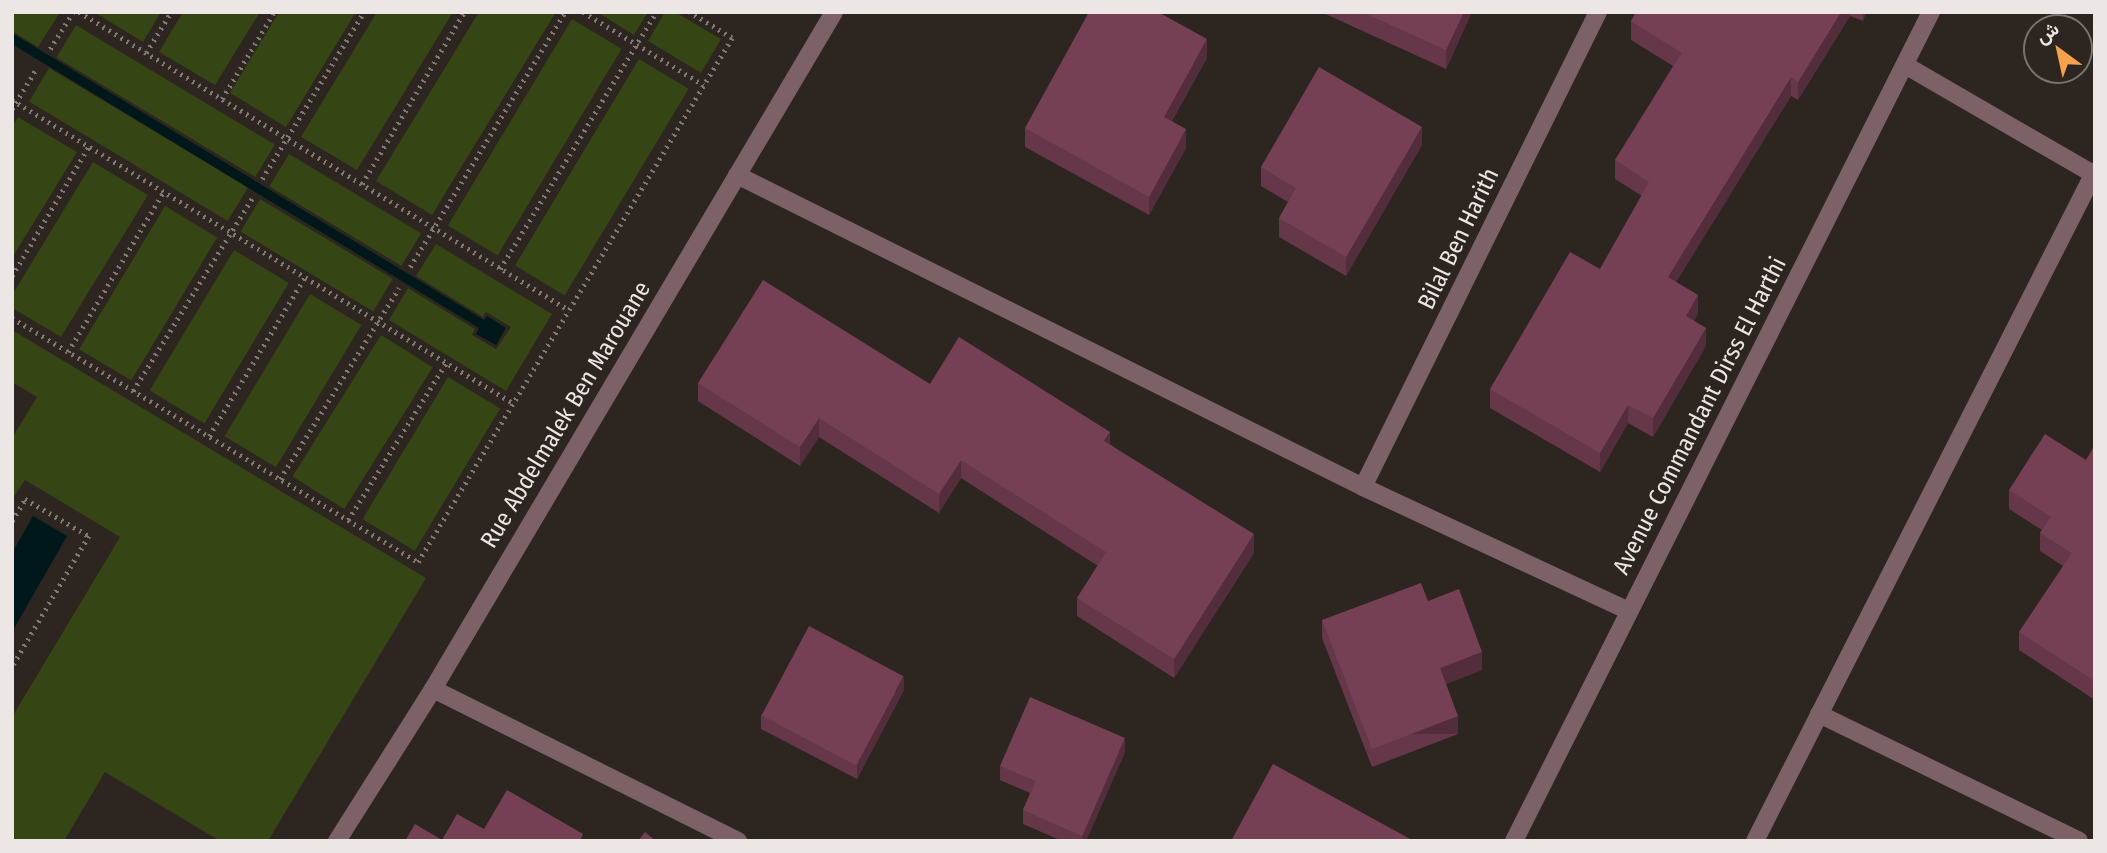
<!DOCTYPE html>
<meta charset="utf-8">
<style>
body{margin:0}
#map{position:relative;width:2107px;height:853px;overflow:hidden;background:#2c2520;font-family:"Fira Sans Condensed",Vazirmatn,sans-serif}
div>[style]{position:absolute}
.green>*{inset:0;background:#364514;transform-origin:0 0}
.water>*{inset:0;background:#01181b}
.path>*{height:4.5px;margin-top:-2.25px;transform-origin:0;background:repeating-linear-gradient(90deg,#807975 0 2px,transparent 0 7px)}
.minor>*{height:18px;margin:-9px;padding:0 9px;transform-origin:9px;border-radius:9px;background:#7c6167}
.wall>*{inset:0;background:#653748}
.shaded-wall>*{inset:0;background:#532d3b;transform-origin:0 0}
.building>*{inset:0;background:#764054;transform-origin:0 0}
span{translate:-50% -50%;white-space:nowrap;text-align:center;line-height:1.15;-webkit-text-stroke:6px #2c2520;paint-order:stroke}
.street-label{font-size:24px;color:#ece7e4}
.frame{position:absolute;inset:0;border:14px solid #ece7e4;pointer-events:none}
.north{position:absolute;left:2023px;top:14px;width:70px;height:70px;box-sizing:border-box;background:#2c2520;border:2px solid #79736e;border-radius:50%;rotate:327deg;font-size:19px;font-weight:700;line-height:28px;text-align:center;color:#ece7e4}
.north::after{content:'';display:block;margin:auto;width:24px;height:32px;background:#f8a04b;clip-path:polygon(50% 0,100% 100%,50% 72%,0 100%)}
</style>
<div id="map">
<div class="green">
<i style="clip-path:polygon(12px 12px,55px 12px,59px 14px,38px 47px,12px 31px)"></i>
<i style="clip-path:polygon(94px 12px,161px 12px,143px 42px)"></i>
<i style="clip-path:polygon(183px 12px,260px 12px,215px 85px,159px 52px)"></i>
<i style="clip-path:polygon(279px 12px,356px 12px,286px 127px,230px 93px)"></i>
<i style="clip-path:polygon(377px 12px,453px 12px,357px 170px,301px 137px)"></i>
<i style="clip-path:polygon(479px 12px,556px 12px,432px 215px,376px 181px)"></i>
<i style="clip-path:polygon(597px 12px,648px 12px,634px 35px)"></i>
<i style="clip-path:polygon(665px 12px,675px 12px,721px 39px,701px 73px,648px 41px)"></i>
<i style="left:572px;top:19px;width:58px;height:241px;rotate:31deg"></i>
<i style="left:76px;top:25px;width:232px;height:38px;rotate:31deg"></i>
<i style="left:639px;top:59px;width:58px;height:241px;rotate:31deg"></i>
<i style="left:49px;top:68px;width:232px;height:39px;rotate:31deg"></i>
<i style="clip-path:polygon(18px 117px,77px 152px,12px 258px,12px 127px)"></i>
<i style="left:289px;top:154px;width:154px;height:38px;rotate:31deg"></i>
<i style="clip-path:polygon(93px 162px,148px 195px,61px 337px,12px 308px,12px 295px)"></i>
<i style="left:260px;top:199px;width:155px;height:38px;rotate:31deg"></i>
<i style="left:165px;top:206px;width:61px;height:167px;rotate:31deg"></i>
<i style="clip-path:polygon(436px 244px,552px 314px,506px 391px,389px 320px,408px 288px,475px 329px,472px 335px,496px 349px,511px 327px,486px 312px,483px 317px,416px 276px)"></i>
<i style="left:234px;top:250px;width:64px;height:164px;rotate:31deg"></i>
<i style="left:310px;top:294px;width:60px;height:166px;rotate:31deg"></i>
<i style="clip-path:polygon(12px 330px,426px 578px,268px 841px,220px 841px,105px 772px,64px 841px,12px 841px,12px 717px,120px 537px,25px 480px,12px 500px,12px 438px,37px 397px,12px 382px)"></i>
<i style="left:381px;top:335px;width:61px;height:167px;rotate:32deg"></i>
<i style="left:448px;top:377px;width:61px;height:166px;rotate:31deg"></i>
</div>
<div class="water">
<i style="clip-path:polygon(12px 33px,484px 320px,487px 316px,506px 328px,496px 345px,476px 334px,479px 328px,12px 44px)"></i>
<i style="clip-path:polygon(33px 516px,67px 536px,12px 632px,12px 553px)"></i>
</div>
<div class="path">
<i style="left:79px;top:12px;width:574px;rotate:31.31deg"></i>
<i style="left:583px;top:12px;width:141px;rotate:31.1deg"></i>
<i style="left:50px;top:49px;width:44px;rotate:-58.1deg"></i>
<i style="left:146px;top:53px;width:48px;rotate:-58.6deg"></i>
<i style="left:222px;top:99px;width:101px;rotate:-59.1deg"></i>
<i style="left:12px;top:100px;width:585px;rotate:31.17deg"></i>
<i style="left:12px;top:109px;width:47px;rotate:-59deg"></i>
<i style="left:262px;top:179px;width:196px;rotate:-58.6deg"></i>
<i style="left:362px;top:184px;width:200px;rotate:-59.3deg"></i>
<i style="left:410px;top:267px;width:298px;rotate:-58.7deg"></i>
<i style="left:500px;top:269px;width:301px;rotate:-58.7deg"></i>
<i style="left:12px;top:276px;width:151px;rotate:-59.4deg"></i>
<i style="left:12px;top:318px;width:474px;rotate:31deg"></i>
<i style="left:418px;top:562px;width:611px;rotate:-59.07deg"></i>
<i style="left:732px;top:38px;width:50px;rotate:-148.8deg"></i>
<i style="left:68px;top:352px;width:187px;rotate:-59.2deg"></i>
<i style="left:133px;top:391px;width:227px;rotate:-58.3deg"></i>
<i style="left:209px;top:436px;width:186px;rotate:-58.9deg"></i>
<i style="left:280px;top:479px;width:225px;rotate:-58.1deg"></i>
<i style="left:348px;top:520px;width:185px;rotate:-58deg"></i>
<i style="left:12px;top:521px;width:26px;rotate:-59deg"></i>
<i style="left:25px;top:499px;width:74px;rotate:30deg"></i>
<i style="left:89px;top:536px;width:152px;rotate:120.4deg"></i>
</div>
<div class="minor">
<i style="left:1905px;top:65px;width:220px;rotate:30.1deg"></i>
<i style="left:737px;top:175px;width:699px;rotate:26.49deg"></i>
<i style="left:1363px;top:487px;width:293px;rotate:25deg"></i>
<i style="left:1363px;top:487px;width:530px;rotate:-63.68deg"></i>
<i style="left:433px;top:689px;width:341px;rotate:26.5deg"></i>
<i style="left:1819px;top:714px;width:289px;rotate:26deg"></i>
<i style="left:337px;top:841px;width:180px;rotate:-57.7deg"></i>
<i style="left:433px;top:689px;width:787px;rotate:-59.36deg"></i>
<i style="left:1514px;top:841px;width:928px;rotate:-63.3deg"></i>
<i style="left:1755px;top:841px;width:751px;rotate:-63.09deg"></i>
</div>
<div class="wall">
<i style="clip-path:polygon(1321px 12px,1472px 12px,1446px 69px)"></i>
<i style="clip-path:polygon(1636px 12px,1866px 12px,1863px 21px,1850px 16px,1798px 100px,1791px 96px,1676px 282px,1698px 314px,1694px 321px,1706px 346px,1653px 437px,1628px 423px,1600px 472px,1490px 408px,1490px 389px,1600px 269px,1642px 196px,1615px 179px,1615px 160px,1673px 66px,1631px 40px,1631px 21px)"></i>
<i style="clip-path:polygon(1207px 58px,1172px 121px,1186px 148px,1149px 215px,1025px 147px,1025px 128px)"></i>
<i style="clip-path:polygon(1422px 145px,1346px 276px,1279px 237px,1279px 218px,1288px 202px,1261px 186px,1261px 167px)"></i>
<i style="clip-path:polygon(698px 383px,930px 384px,1110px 444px,1254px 553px,1174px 678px,1077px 616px,1077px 598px,1098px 566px,961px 478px,939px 513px,819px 437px,800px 466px,698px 401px)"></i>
<i style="clip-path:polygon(2095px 445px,2095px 700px,2019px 650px,2019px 632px,2063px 566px,2040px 551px,2040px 533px,2042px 530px,2009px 509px,2009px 490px,2086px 460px)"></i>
<i style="clip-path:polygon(1428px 601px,1482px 670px,1446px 684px,1458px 734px,1372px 767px,1322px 638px,1322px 620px)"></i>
<i style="clip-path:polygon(904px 690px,857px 779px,761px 729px,761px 715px)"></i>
<i style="clip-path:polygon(1125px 752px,1086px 841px,1062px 841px,1023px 824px,1023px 810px,1030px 793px,1000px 780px,1000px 766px)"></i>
</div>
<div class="shaded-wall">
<i style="clip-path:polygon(1464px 12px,1472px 12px,1446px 69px,1446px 50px)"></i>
<i style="clip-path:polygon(1841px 12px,1850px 12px,1850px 16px,1798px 100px,1798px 82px)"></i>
<i style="clip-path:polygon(1863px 12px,1866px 12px,1863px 21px)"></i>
<i style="clip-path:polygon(1207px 39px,1207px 58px,1164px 135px,1164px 117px)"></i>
<i style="clip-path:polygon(1791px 77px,1791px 96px,1668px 295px,1668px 277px)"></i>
<i style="clip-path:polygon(1422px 127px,1422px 145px,1346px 276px,1346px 257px)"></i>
<i style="clip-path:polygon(1186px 129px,1186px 148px,1149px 215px,1149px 197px)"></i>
<i style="clip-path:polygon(1698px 295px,1698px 314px,1686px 335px,1686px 316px)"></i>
<i style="clip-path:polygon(1706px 328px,1706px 346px,1653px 437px,1653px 418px)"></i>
<i style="clip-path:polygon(1628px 405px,1628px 423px,1600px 472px,1600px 453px)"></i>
<i style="clip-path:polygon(819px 418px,819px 437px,800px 466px,800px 447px)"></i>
<i style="clip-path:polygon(1110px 432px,1110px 450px,1104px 441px)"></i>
<i style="clip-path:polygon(961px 460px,961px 478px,939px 513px,939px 494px)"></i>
<i style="clip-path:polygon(1254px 534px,1254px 553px,1174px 678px,1174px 659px)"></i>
<i style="clip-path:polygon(1482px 652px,1482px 670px,1440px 686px,1440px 668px)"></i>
<i style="clip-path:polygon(904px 676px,904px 690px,857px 779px,857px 765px)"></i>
<i style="left:1458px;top:716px;width:18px;height:92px;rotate:90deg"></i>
<i style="clip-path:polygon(1125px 738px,1125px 752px,1086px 841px,1082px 841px,1082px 836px)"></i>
</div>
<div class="building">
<i style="clip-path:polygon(1089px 12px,1158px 12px,1207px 39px,1164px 117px,1186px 129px,1149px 197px,1025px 128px)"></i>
<i style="clip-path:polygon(1362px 12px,1464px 12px,1446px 50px)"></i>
<i style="clip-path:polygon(1636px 12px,1841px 12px,1798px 82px,1791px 77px,1668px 277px,1698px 295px,1686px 316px,1706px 328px,1653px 418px,1628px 405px,1600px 453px,1490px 389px,1570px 252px,1600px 269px,1649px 182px,1615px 160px,1682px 53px,1631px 21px)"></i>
<i style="clip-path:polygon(1319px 67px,1422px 127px,1346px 257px,1279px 218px,1296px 188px,1261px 167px)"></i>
<i style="clip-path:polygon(763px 280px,930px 384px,959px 337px,1110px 432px,1104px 441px,1254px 534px,1174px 659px,1077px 598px,1106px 552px,961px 460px,939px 494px,819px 418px,800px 447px,698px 383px)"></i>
<i style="clip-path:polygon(2045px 434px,2086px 460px,2095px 445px,2095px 681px,2019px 632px,2072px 553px,2040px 533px,2051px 517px,2009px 490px)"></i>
<i style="clip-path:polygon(1421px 583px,1428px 601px,1459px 589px,1482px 652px,1440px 668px,1458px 716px,1372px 749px,1322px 620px)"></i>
<i style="left:809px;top:626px;width:107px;height:101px;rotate:28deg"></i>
<i style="clip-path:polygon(1030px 697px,1125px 738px,1082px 836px,1023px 810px,1036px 781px,1000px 766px)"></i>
<i style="clip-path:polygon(1273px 764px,1414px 841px,1231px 841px)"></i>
<i style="clip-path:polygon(507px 790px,583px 834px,580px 841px,405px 841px,415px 824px,442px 840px,457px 814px,484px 829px)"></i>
<i style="clip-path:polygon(645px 832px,656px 841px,638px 841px)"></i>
</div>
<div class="street-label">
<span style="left:1459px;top:239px;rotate:-64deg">Bilal Ben Harith</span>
<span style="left:566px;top:415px;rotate:-59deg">Rue Abdelmalek Ben Marouane</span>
<span style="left:1700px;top:416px;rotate:-63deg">Avenue Commandant Dirss El Harthi</span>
</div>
<div class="frame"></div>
<div class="north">ش</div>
</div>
